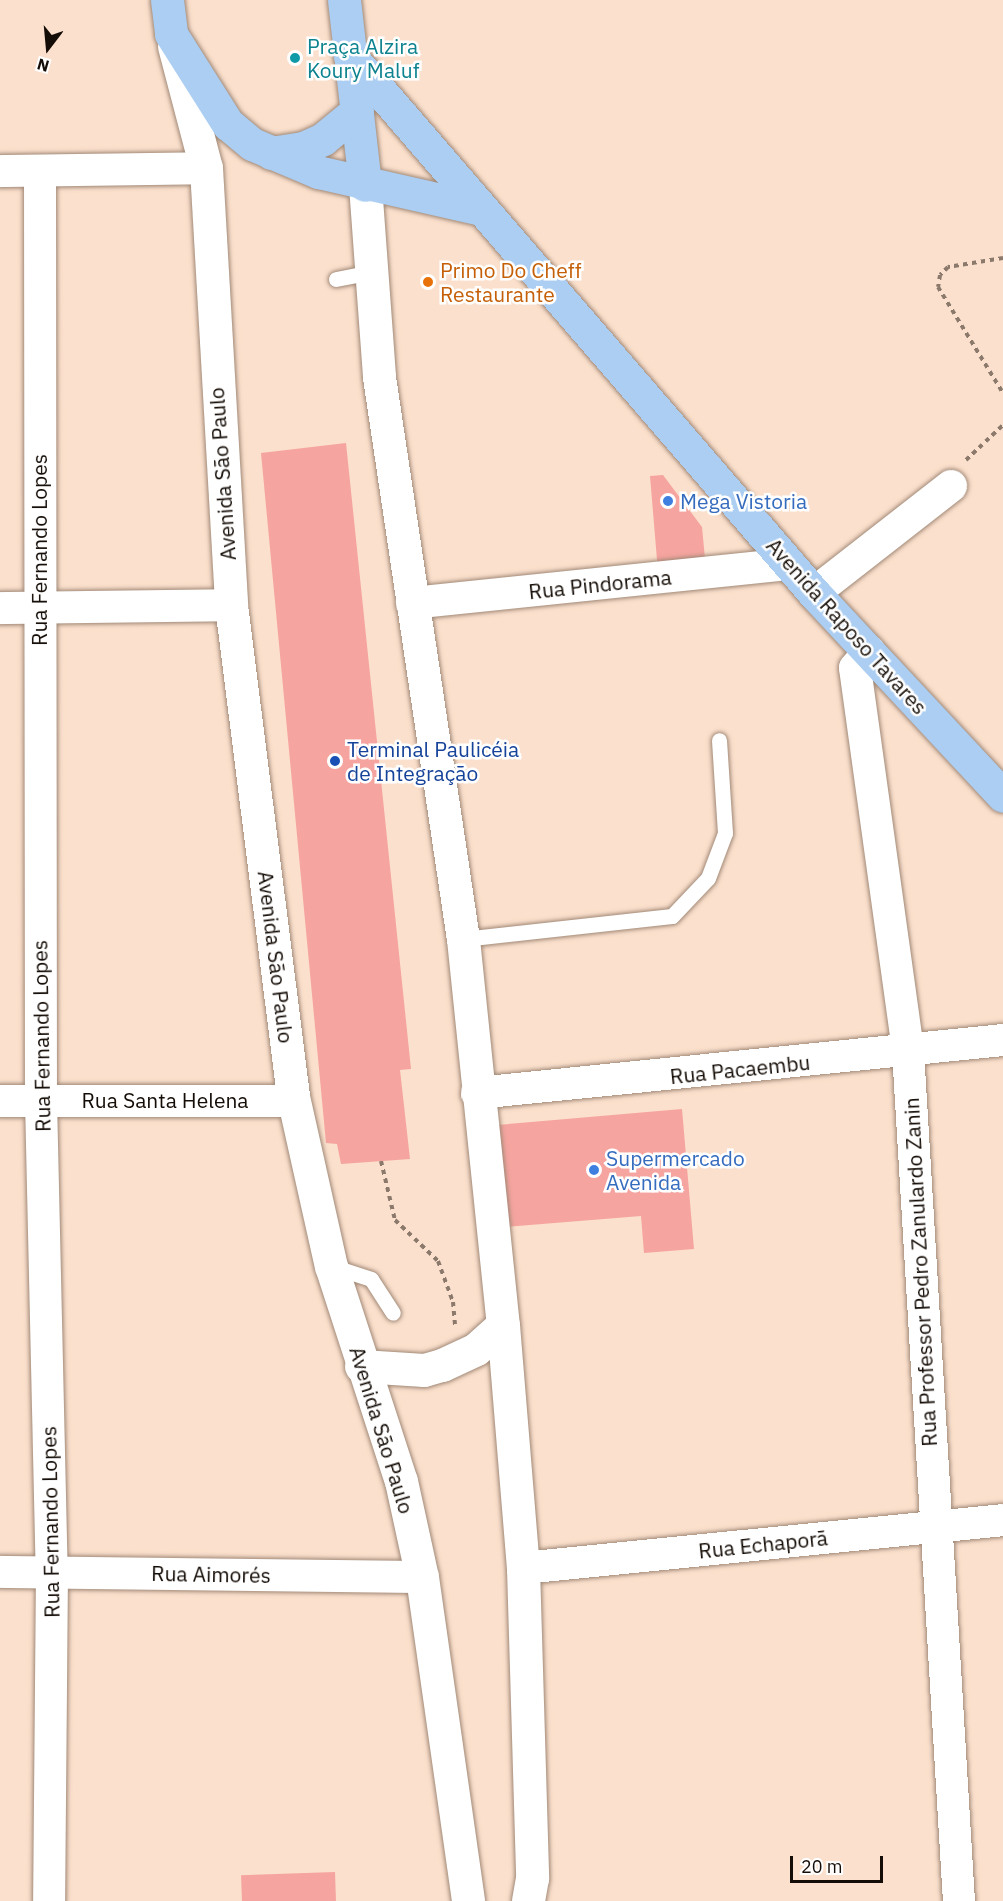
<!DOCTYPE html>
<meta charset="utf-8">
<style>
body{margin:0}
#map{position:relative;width:1003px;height:1901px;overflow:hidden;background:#fbe0cd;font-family:"IBM Plex Sans",sans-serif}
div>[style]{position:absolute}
.building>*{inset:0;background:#f5a49f;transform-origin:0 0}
.path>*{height:4px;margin-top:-2px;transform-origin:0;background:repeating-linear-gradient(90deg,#8b796c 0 4.5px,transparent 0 9px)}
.roads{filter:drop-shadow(0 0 2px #a18977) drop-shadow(0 0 2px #a18977)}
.service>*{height:15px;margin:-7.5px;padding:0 7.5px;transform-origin:7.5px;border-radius:7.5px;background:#fff}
.minor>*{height:32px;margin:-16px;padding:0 16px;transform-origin:16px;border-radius:16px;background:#fff}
.secondary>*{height:33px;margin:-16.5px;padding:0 16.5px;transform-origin:16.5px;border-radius:16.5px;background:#fff}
.primary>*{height:33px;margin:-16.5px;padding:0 16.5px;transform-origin:16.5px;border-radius:16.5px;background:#accef2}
.dots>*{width:16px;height:16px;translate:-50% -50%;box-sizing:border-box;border:3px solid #fff;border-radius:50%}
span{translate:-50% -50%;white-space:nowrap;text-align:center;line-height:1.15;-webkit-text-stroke:5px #fff;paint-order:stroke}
.culture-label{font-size:21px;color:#0d838f}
.left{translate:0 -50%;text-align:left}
.food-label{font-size:21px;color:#c56008}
.street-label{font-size:21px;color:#140c06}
.shop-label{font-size:21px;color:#366cbe}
.transit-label{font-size:21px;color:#164399}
.north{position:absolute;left:18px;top:18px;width:60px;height:60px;-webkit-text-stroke:4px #fff;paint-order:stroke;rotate:196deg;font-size:16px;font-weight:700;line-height:24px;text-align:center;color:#140c06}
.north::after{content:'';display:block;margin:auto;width:21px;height:27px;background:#140c06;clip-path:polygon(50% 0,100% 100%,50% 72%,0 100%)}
.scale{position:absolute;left:790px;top:1856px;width:93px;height:27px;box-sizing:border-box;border:3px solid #140c06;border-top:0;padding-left:8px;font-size:18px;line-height:21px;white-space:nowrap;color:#140c06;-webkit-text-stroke:4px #fff;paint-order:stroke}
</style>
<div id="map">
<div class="building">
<i style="clip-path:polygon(346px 443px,411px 1069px,400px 1070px,410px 1159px,341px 1164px,337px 1144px,326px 1143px,261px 453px)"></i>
<i style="clip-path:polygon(663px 475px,702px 527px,706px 569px,658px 572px,650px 476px)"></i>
<i style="clip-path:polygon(682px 1109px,694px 1249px,644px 1253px,641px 1216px,505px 1227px,497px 1125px)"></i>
<i style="left:335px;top:1872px;width:29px;height:94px;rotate:88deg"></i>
</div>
<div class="path">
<i style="left:1003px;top:258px;width:56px;rotate:170.7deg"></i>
<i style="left:948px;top:267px;width:11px;rotate:135deg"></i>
<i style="left:940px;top:275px;width:12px;rotate:99deg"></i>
<i style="left:938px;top:287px;width:124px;rotate:58.5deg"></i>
<i style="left:966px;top:460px;width:51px;rotate:-43.4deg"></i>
<i style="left:381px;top:1161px;width:61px;rotate:76.7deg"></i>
<i style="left:395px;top:1220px;width:59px;rotate:43.6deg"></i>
<i style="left:438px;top:1261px;width:44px;rotate:69.9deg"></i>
<i style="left:453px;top:1302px;width:23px;rotate:85deg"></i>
</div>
<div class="roads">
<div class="service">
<i style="left:336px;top:279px;width:36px;rotate:-11deg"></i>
<i style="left:463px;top:939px;width:210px;rotate:-6.3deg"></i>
<i style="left:672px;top:916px;width:52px;rotate:-46.5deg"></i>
<i style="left:708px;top:878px;width:48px;rotate:-69.3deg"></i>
<i style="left:725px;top:833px;width:93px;rotate:-93.7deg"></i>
<i style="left:331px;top:1266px;width:42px;rotate:18deg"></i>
<i style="left:371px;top:1279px;width:40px;rotate:57.1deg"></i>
</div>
<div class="minor">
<i style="left:0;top:171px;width:206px;rotate:-0.8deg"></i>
<i style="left:40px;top:171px;width:929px;rotate:89.94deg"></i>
<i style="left:41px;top:1100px;width:471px;rotate:88.7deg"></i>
<i style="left:52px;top:1571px;width:330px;rotate:90.5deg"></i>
<i style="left:814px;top:593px;width:174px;rotate:-38deg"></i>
<i style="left:412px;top:603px;width:379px;rotate:-5.9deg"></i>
<i style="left:0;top:608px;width:231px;rotate:-0.7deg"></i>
<i style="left:869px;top:651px;width:22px;rotate:129deg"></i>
<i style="left:855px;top:668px;width:387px;rotate:82.1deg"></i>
<i style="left:908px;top:1051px;width:852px;rotate:86.57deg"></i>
<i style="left:477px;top:1093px;width:529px;rotate:-5.75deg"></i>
<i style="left:0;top:1101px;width:294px"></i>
<i style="left:523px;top:1568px;width:482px;rotate:-5.7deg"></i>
<i style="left:0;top:1572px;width:422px;rotate:0.7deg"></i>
</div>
<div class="secondary">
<i style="left:174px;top:46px;width:126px;rotate:75.3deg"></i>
<i style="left:206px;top:168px;width:438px;rotate:86.7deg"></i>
<i style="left:231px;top:605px;width:500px;rotate:82.8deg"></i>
<i style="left:294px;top:1101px;width:169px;rotate:77.4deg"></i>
<i style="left:331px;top:1266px;width:226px;rotate:72deg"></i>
<i style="left:401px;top:1481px;width:98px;rotate:77.7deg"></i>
<i style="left:422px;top:1577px;width:327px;rotate:81.9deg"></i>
<i style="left:365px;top:185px;width:193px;rotate:85.8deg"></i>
<i style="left:379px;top:377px;width:568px;rotate:81.5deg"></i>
<i style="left:463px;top:939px;width:388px;rotate:84.1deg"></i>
<i style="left:503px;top:1325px;width:244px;rotate:85.3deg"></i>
<i style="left:523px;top:1568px;width:310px;rotate:88.3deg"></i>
<i style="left:532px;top:1878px;width:23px;rotate:100deg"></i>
<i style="left:361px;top:1366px;width:63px;rotate:3.6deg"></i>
<i style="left:424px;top:1370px;width:19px;rotate:-16deg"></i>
<i style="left:442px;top:1365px;width:38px;rotate:-25deg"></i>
<i style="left:476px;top:1349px;width:36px;rotate:-42deg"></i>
</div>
<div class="primary">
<i style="left:167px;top:0;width:34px;rotate:83deg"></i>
<i style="left:171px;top:34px;width:107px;rotate:57.7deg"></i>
<i style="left:228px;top:124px;width:31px;rotate:40deg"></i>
<i style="left:252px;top:144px;width:72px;rotate:23deg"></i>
<i style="left:318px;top:172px;width:167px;rotate:12.8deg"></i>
<i style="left:344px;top:0;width:186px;rotate:83.5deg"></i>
<i style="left:350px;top:56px;width:710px;rotate:49.17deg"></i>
<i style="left:814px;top:593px;width:277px;rotate:47deg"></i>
<i style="left:271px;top:153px;width:32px;rotate:-9deg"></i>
<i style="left:303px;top:148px;width:22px;rotate:-24deg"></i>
<i style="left:323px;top:139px;width:44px;rotate:-39.5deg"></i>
</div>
</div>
<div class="dots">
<i style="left:295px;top:58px;background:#0f9aa8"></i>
<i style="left:428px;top:282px;background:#e8710a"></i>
<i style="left:668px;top:501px;background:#3f7fe0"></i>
<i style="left:335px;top:761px;background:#1a4fb4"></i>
<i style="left:594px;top:1170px;background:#3f7fe0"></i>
</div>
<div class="culture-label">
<span class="left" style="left:307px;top:58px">Praça Alzira<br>Koury Maluf</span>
</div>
<div class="food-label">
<span class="left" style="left:440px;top:282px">Primo Do Cheff<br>Restaurante</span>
</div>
<div class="street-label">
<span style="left:222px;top:474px;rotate:-94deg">Avenida São Paulo</span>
<span style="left:39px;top:550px;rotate:-90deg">Rua Fernando Lopes</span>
<span style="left:600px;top:584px;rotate:-6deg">Rua Pindorama</span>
<span style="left:847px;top:626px;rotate:48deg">Avenida Raposo Tavares</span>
<span style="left:276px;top:957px;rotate:83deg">Avenida São Paulo</span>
<span style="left:41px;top:1036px;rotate:-91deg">Rua Fernando Lopes</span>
<span style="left:740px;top:1069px;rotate:-6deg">Rua Pacaembu</span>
<span style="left:165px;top:1100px">Rua Santa Helena</span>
<span style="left:920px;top:1272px;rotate:-93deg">Rua Professor Pedro Zanulardo Zanin</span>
<span style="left:382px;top:1430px;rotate:73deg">Avenida São Paulo</span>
<span style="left:50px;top:1522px;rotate:-91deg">Rua Fernando Lopes</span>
<span style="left:763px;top:1544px;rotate:-6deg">Rua Echaporã</span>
<span style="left:211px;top:1574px;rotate:1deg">Rua Aimorés</span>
</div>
<div class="shop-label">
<span class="left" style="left:680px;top:501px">Mega Vistoria</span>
<span class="left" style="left:606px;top:1170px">Supermercado<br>Avenida</span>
</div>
<div class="transit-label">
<span class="left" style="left:347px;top:761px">Terminal Paulicéia<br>de Integração</span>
</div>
<div class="north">N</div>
<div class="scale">20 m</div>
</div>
